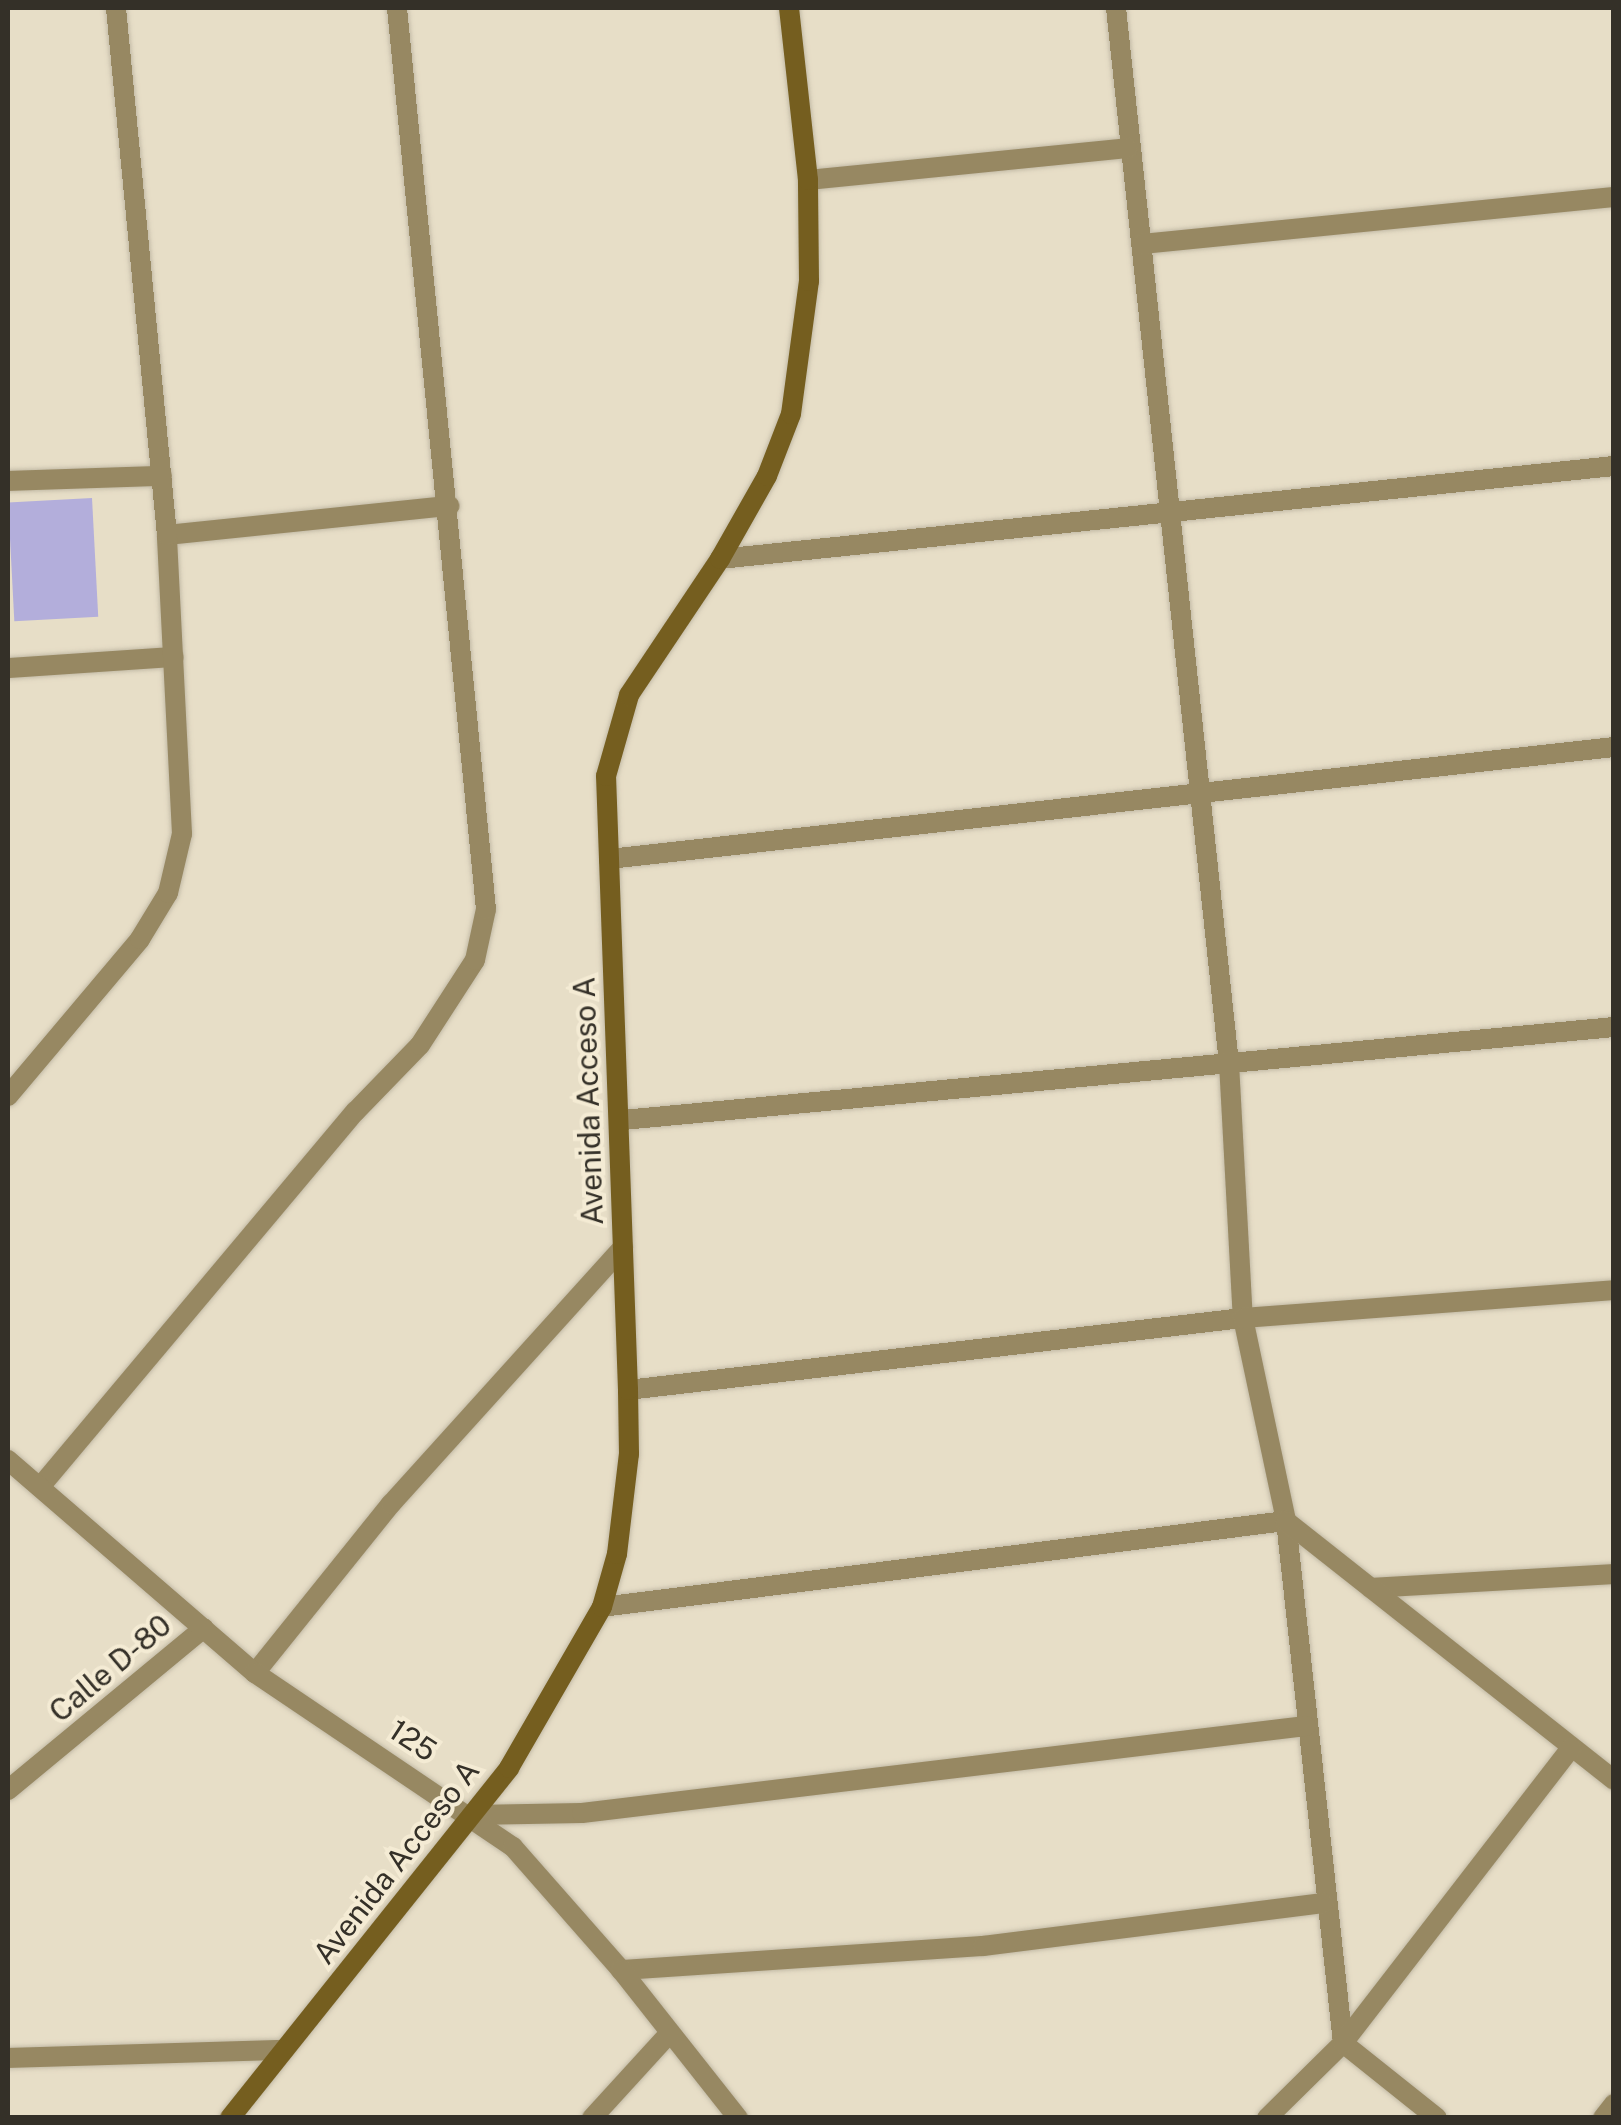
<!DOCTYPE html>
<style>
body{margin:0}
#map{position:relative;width:1621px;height:2125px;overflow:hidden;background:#e7dec7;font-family:"Public Sans",sans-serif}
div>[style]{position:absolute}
.green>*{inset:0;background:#b3aedb;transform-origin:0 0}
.roads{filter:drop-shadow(0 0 2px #c3bba7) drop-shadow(0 0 2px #c3bba7)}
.minor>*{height:20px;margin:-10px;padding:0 10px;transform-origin:10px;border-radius:10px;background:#978862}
.tertiary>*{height:20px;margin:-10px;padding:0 10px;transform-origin:10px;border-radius:10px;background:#978862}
.secondary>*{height:20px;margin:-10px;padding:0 10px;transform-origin:10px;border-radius:10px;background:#755e1f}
span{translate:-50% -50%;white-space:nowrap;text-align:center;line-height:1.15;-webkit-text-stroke:8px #f4ebd4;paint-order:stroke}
.street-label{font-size:30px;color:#343028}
.frame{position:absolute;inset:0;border:10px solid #343028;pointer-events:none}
</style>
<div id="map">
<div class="green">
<i style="left:92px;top:498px;width:119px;height:84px;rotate:87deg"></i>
</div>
<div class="roads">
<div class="minor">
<i style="left:1116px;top:8px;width:1061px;rotate:83.89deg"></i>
<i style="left:1229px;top:1063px;width:255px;rotate:86.9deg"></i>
<i style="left:1243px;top:1318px;width:208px;rotate:78deg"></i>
<i style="left:1286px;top:1521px;width:525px;rotate:83.77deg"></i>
<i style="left:1343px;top:2043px;width:120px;rotate:38.6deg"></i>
<i style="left:808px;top:180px;width:321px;rotate:-5.7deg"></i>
<i style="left:1142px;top:244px;width:474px;rotate:-5.7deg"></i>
<i style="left:8px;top:481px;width:154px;rotate:-1.9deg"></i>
<i style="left:167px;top:535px;width:284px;rotate:-5.9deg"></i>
<i style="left:720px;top:559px;width:899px;rotate:-5.94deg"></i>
<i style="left:8px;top:668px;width:166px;rotate:-3.8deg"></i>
<i style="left:609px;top:859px;width:1011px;rotate:-6.36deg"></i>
<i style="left:8px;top:1096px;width:205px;rotate:-49.9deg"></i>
<i style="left:140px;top:939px;width:54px;rotate:-58.7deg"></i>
<i style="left:168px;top:893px;width:61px;rotate:-76.7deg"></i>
<i style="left:182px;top:834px;width:299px;rotate:-92.9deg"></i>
<i style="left:167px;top:535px;width:529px;rotate:-95.53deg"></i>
<i style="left:623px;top:1120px;width:995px;rotate:-5.36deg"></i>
<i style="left:628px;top:1390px;width:619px;rotate:-6.68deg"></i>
<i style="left:1243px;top:1318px;width:372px;rotate:-4.3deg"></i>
<i style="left:40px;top:1487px;width:490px;rotate:-50deg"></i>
<i style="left:355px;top:1112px;width:93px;rotate:-45.9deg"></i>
<i style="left:420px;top:1045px;width:101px;rotate:-57.1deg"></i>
<i style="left:475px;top:960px;width:52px;rotate:-77.8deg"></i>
<i style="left:486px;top:909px;width:905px;rotate:-95.64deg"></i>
<i style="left:1371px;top:1588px;width:243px;rotate:-3.3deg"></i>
<i style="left:602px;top:1607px;width:689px;rotate:-7.17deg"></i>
<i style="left:1286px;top:1521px;width:418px;rotate:38.3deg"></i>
<i style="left:255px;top:1673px;width:217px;rotate:-51.2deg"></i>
<i style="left:391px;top:1504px;width:346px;rotate:-47.9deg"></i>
<i style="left:8px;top:1790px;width:254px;rotate:-39.6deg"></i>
<i style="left:473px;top:1815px;width:109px;rotate:-1.1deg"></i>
<i style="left:582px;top:1813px;width:729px;rotate:-6.85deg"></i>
<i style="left:621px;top:1970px;width:363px;rotate:-3.8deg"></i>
<i style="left:983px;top:1946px;width:343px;rotate:-7.2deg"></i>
<i style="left:8px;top:2058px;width:276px;rotate:-1.7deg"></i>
<i style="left:592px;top:2118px;width:111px;rotate:-47.6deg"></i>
<i style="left:1267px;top:2118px;width:107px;rotate:-44.6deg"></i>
<i style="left:1343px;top:2043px;width:373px;rotate:-52.3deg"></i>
<i style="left:1603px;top:2118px;width:18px;rotate:-52deg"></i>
</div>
<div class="tertiary">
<i style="left:8px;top:1460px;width:326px;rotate:40.8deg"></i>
<i style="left:255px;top:1673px;width:311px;rotate:34deg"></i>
<i style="left:513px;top:1847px;width:164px;rotate:48.7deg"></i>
<i style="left:621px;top:1970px;width:189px;rotate:51.7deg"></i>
</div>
<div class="secondary">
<i style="left:230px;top:2118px;width:448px;rotate:-51.4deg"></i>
<i style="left:509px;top:1768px;width:186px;rotate:-60deg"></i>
<i style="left:602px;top:1607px;width:55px;rotate:-74.2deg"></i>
<i style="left:617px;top:1554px;width:101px;rotate:-83.2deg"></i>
<i style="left:629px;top:1454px;width:64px;rotate:-90.9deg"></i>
<i style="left:628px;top:1390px;width:614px;rotate:-92.05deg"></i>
<i style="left:606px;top:776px;width:84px;rotate:-74.1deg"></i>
<i style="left:629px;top:695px;width:164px;rotate:-56.2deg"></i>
<i style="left:720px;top:559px;width:95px;rotate:-60.5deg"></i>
<i style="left:767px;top:476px;width:66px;rotate:-68.8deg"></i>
<i style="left:791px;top:414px;width:134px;rotate:-82.3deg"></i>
<i style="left:809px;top:281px;width:101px;rotate:-90.6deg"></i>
<i style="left:808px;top:180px;width:173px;rotate:-96.3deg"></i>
</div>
</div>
<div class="street-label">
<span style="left:588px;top:1101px;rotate:-92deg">Avenida Acceso A</span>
<span style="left:110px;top:1668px;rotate:-40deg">Calle D-80</span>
<span style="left:413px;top:1740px;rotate:33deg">125</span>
<span style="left:396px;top:1862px;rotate:-52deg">Avenida Acceso A</span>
</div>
<div class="frame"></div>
</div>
